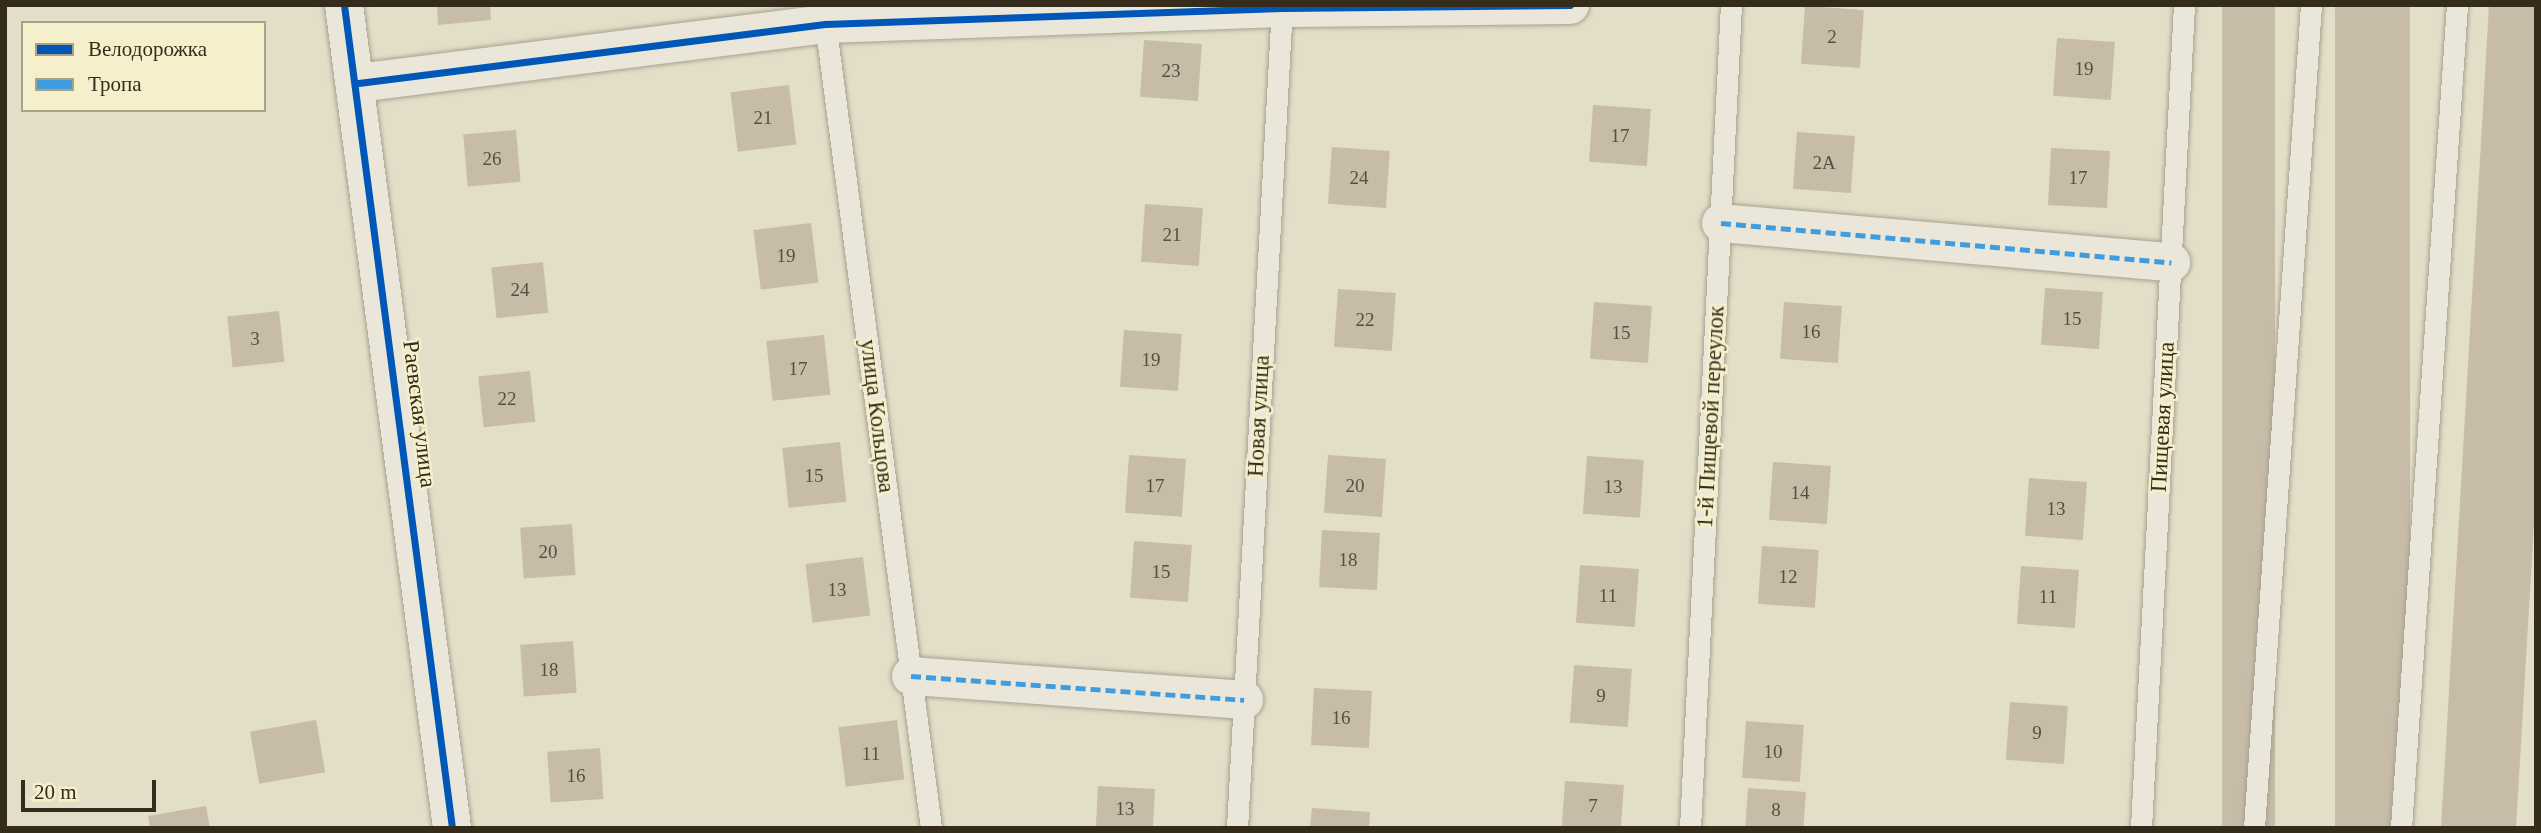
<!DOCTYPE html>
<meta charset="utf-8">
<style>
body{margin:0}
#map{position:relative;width:2541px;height:833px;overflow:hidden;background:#e3dec7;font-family:"Times New Roman",serif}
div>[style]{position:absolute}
.building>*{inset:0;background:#c7bca8;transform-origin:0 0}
.roads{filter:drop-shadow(0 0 2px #a7a291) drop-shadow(0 0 2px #a7a291)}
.lane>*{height:21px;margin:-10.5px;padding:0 10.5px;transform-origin:10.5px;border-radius:10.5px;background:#eae7da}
.street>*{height:38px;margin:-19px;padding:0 19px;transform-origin:19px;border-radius:19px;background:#eae7da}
.quiet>*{height:5px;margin-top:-2.5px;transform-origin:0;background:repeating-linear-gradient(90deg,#3e9cdf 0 10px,transparent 0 15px)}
.cycleway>*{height:7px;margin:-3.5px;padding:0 3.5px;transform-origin:3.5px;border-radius:3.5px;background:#0057b8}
span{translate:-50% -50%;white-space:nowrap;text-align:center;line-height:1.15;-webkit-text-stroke:5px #f6efcc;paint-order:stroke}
.number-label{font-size:19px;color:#5a4f3e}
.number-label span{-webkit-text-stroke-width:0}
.street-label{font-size:23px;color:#352b1b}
.frame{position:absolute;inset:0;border:7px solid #352b1b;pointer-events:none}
.legend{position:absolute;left:21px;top:21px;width:245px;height:91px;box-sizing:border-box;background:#f6efcc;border:2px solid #a9a185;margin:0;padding:9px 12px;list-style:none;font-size:21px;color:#352b1b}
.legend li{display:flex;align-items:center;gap:14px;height:35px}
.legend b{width:35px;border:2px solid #a9a185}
.scale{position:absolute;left:21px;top:780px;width:135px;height:32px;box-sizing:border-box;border:4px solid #352b1b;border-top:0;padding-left:9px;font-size:21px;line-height:24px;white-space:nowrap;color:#352b1b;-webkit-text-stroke:5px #f6efcc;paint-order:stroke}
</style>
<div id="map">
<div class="building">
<i style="clip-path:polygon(437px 5px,490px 5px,491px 20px,438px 25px)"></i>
<i style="left:2222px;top:5px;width:53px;height:825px"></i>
<i style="left:2335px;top:5px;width:75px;height:825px"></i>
<i style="clip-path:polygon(2489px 5px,2536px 5px,2536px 490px,2516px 828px,2441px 828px)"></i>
<i style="left:1805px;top:6px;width:59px;height:58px;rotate:4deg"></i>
<i style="left:2057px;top:38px;width:58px;height:58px;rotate:4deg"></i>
<i style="left:1144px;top:40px;width:58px;height:57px;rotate:4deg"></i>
<i style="left:789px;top:85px;width:60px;height:59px;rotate:83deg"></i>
<i style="left:1593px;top:105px;width:58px;height:57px;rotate:4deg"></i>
<i style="left:516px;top:130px;width:52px;height:53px;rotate:85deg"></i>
<i style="left:1797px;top:132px;width:58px;height:57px;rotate:4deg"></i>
<i style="left:1332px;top:147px;width:58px;height:57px;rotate:4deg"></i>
<i style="left:2051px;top:148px;width:59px;height:57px;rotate:3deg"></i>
<i style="left:1145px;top:204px;width:58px;height:58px;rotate:4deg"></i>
<i style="left:811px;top:223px;width:60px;height:58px;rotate:83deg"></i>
<i style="left:543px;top:262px;width:51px;height:52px;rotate:84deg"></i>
<i style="left:2045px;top:288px;width:58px;height:57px;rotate:4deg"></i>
<i style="left:1338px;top:289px;width:58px;height:58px;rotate:4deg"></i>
<i style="left:1594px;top:302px;width:58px;height:57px;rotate:4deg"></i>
<i style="left:1784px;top:302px;width:58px;height:57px;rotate:4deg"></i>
<i style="left:279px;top:311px;width:51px;height:52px;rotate:84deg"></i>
<i style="left:1124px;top:330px;width:58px;height:57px;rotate:4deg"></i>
<i style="left:824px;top:335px;width:60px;height:58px;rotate:84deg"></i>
<i style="left:530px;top:371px;width:51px;height:52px;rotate:84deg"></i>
<i style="left:840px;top:442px;width:60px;height:58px;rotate:84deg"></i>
<i style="left:1129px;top:455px;width:57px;height:58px;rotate:4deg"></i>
<i style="left:1328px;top:455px;width:58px;height:58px;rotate:4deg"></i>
<i style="left:1587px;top:456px;width:57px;height:58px;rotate:4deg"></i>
<i style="left:1773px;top:462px;width:58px;height:58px;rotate:4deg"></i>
<i style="left:2029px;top:478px;width:58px;height:58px;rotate:4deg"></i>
<i style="left:572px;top:524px;width:51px;height:52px;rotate:86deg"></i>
<i style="left:1322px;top:530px;width:58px;height:57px;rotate:3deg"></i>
<i style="left:1134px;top:541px;width:58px;height:57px;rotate:4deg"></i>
<i style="left:1762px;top:546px;width:57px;height:58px;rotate:4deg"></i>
<i style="left:863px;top:557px;width:59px;height:58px;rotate:83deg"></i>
<i style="left:1580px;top:565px;width:59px;height:58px;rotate:4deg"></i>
<i style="left:2021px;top:566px;width:58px;height:58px;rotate:4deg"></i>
<i style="left:573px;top:641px;width:52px;height:53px;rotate:86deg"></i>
<i style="left:1574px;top:665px;width:58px;height:58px;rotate:4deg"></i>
<i style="left:1314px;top:688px;width:58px;height:57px;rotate:3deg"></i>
<i style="left:2010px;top:702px;width:58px;height:58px;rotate:4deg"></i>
<i style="left:316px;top:720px;width:53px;height:67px;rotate:80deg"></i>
<i style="left:897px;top:720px;width:60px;height:59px;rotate:83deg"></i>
<i style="left:1746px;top:721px;width:58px;height:57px;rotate:4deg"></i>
<i style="left:600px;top:748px;width:51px;height:53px;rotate:86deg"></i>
<i style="left:1565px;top:781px;width:59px;height:47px;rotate:4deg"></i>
<i style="left:1098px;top:786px;width:57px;height:42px;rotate:3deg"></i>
<i style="left:1748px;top:788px;width:58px;height:40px;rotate:4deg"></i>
<i style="clip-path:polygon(206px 806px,210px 828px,150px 828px,148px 816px)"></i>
<i style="clip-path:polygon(1312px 808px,1370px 812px,1369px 828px,1310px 828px)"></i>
</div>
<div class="roads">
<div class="lane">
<i style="left:824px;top:14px;width:821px;rotate:82.51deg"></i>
<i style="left:1237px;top:828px;width:824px;rotate:-86.87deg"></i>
<i style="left:1690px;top:828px;width:824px;rotate:-87.15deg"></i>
<i style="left:2141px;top:828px;width:824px;rotate:-87.01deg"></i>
<i style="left:2254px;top:828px;width:825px;rotate:-86.04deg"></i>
<i style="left:2401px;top:828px;width:825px;rotate:-86.11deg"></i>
</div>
<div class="street">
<i style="left:344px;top:5px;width:830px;rotate:82.52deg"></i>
<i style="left:358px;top:83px;width:471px;rotate:-7.2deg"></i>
<i style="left:825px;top:24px;width:457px;rotate:-2deg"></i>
<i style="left:1282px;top:8px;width:288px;rotate:-0.6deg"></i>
<i style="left:1721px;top:223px;width:452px;rotate:5deg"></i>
<i style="left:911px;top:676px;width:334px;rotate:4.1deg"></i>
</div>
</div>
<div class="quiet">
<i style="left:1721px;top:223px;width:452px;rotate:5deg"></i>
<i style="left:911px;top:676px;width:334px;rotate:4.1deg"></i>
</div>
<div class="cycleway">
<i style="left:344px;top:5px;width:830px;rotate:82.52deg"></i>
<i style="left:358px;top:83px;width:471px;rotate:-7.2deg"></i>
<i style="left:825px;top:24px;width:457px;rotate:-2deg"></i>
<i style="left:1282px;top:8px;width:288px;rotate:-0.6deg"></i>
</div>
<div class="number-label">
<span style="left:1832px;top:37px">2</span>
<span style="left:2084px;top:69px">19</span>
<span style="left:1171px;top:71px">23</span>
<span style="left:763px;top:118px">21</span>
<span style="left:1620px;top:136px">17</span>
<span style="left:492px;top:159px">26</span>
<span style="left:1824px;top:163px">2А</span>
<span style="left:1359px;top:178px">24</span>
<span style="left:2078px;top:178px">17</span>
<span style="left:1172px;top:235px">21</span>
<span style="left:786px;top:256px">19</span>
<span style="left:520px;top:290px">24</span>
<span style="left:2072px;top:319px">15</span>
<span style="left:1365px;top:320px">22</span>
<span style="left:1811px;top:332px">16</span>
<span style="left:1621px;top:333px">15</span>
<span style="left:255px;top:339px">3</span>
<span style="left:1151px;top:360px">19</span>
<span style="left:798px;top:369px">17</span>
<span style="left:507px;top:399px">22</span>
<span style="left:814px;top:476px">15</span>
<span style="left:1155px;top:486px">17</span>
<span style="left:1355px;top:486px">20</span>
<span style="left:1613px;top:487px">13</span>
<span style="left:1800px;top:493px">14</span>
<span style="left:2056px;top:509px">13</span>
<span style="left:548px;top:552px">20</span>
<span style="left:1348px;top:560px">18</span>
<span style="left:1161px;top:572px">15</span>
<span style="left:1788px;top:577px">12</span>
<span style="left:837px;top:590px">13</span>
<span style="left:1608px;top:596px">11</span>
<span style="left:2048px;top:597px">11</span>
<span style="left:549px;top:670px">18</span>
<span style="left:1601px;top:696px">9</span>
<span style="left:1341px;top:718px">16</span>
<span style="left:2037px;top:733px">9</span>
<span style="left:1773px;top:752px">10</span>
<span style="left:871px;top:754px">11</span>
<span style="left:576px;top:776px">16</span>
<span style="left:1593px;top:806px">7</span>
<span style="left:1125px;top:809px">13</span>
<span style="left:1776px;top:810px">8</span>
</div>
<div class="street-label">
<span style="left:419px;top:414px;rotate:83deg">Раевская улица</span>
<span style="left:877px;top:416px;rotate:83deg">улица Кольцова</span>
<span style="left:1259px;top:416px;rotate:-87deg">Новая улица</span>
<span style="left:1711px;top:417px;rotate:-87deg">1-й Пищевой переулок</span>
<span style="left:2163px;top:417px;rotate:-87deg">Пищевая улица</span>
</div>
<div class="frame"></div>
<ul class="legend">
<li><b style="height:9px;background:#0057b8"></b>Велодорожка</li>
<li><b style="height:9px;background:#3e9cdf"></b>Тропа</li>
</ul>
<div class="scale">20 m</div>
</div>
